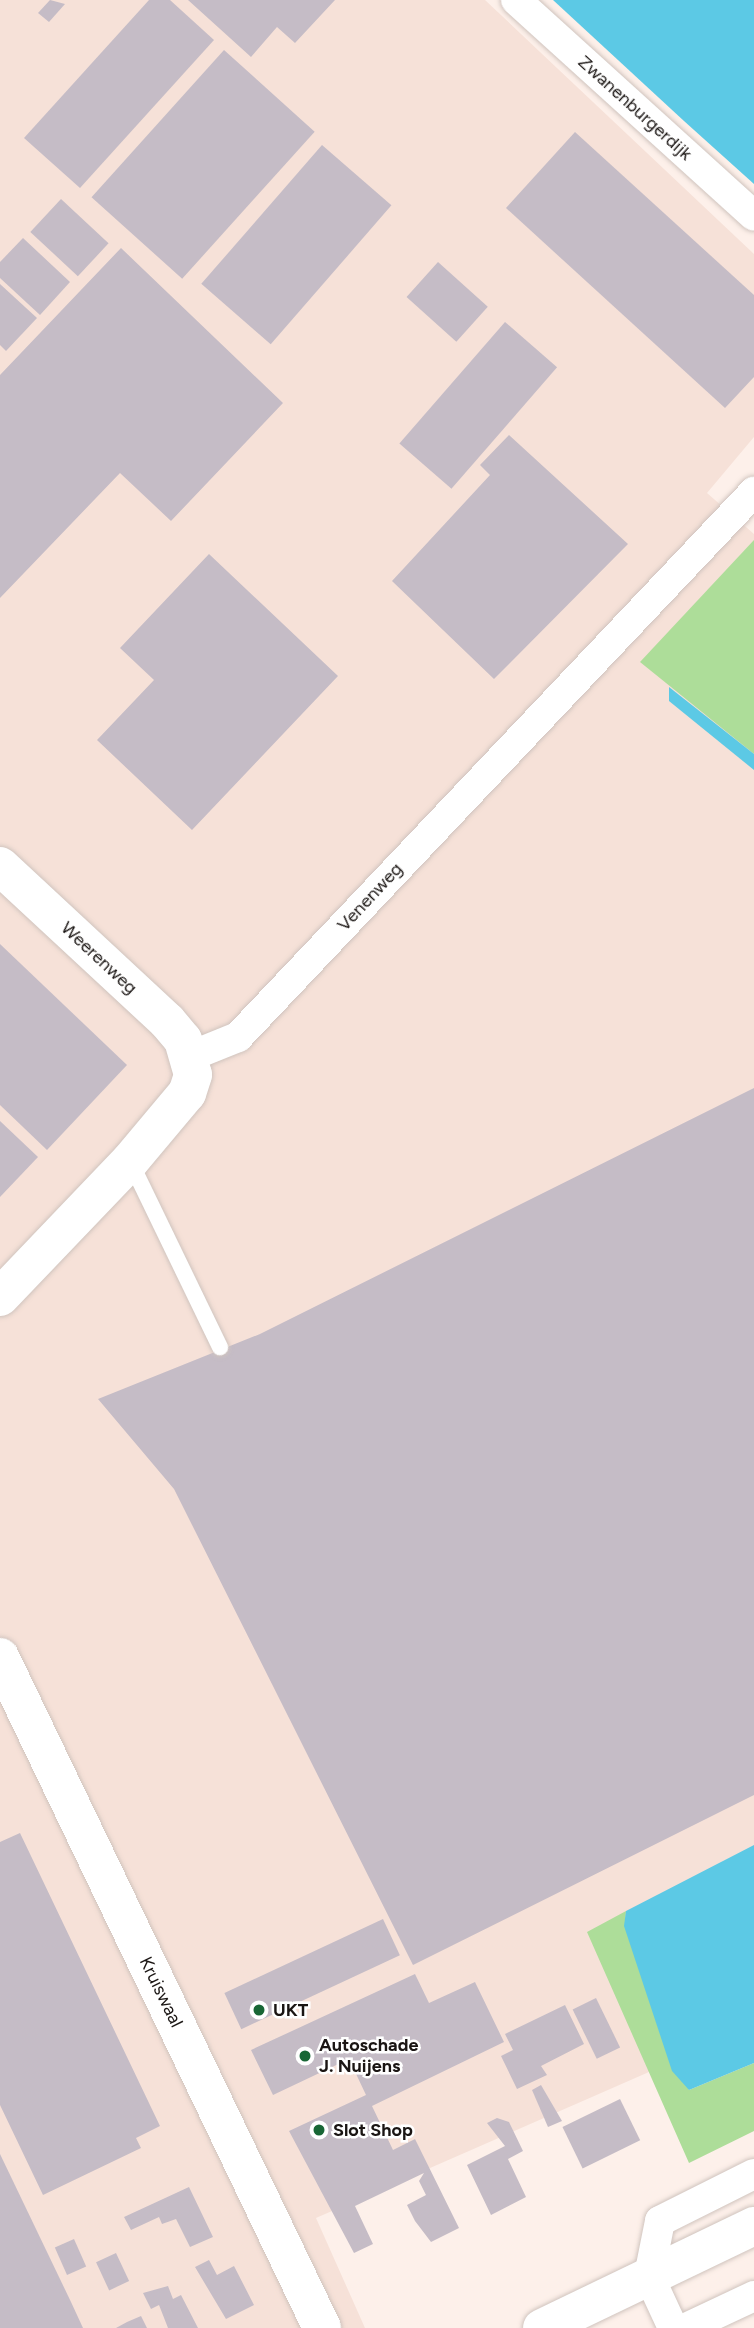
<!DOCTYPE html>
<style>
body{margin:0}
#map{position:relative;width:754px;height:2328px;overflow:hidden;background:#fdf0ea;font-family:Figtree,sans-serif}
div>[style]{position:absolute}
.built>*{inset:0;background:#f6e1d8}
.green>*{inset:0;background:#addd99}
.water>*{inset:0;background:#5cc9e5}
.building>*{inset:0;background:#c5bcc6;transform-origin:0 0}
.roads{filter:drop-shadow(0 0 2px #d0c4be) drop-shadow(0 0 2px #d0c4be)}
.service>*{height:16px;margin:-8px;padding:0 8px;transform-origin:8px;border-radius:8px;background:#fff}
.minor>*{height:30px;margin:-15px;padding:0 15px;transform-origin:15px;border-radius:15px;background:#fff}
.tertiary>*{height:38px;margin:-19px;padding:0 19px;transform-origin:19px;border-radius:19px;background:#fff}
.dots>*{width:19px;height:19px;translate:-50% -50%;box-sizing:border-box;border:4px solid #fff;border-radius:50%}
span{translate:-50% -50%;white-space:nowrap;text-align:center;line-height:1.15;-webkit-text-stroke:5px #fff;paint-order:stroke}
.street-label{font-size:18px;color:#1a1513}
.poi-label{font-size:18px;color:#1a1513;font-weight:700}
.left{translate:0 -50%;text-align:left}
</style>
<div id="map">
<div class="built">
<i style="clip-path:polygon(0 0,485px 0,754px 254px,754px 437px,707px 493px,754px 534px,754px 2026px,316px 2218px,365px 2328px,0 2328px)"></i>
</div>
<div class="green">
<i style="clip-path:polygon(754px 540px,754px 754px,640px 662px)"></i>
<i style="clip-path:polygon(626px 1911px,625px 1926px,689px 2090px,754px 2063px,754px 2131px,689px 2163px,587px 1932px)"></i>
</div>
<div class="water">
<i style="clip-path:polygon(553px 0,754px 0,754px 184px,684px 121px)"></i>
<i style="clip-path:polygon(669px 687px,754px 754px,754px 770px,669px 701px)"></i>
<i style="clip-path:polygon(754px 1845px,754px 2063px,689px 2090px,672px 2071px,624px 1926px,626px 1911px)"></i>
</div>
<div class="building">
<i style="clip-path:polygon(50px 0,65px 4px,49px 22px,38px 13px)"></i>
<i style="clip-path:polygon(149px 0,170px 0,214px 40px,80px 188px,24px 138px)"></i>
<i style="clip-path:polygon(188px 0,335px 0,295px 43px,277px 27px,251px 57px)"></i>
<i style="left:224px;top:50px;width:122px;height:198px;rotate:42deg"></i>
<i style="clip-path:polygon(575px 132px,754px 295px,754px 377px,725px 408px,506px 208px)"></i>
<i style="left:322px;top:145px;width:92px;height:184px;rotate:41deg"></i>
<i style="left:61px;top:199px;width:65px;height:45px;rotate:43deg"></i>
<i style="clip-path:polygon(23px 238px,70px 282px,40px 315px,0 278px,0 262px)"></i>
<i style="clip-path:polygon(121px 248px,283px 403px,171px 521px,120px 473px,0 598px,0 375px)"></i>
<i style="left:438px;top:262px;width:67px;height:47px;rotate:42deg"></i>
<i style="clip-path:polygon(0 284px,37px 318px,6px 351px,0 345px)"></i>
<i style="left:505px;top:322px;width:69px;height:161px;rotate:41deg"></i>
<i style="clip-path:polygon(509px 435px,628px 544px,494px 679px,392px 581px,490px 475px,480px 465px)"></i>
<i style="clip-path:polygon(209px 554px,338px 676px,192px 830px,97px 740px,154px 680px,120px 648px)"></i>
<i style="clip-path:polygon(0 944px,127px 1065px,47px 1150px,0 1105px)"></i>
<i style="clip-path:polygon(754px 1088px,754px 1795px,413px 1965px,174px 1489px,98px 1399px,260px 1334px)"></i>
<i style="clip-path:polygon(0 1121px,38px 1157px,0 1197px)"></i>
<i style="clip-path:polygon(20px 1833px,160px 2126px,136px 2138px,141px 2148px,43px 2195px,0 2105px,0 1842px)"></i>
<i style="left:383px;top:1919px;width:40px;height:175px;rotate:65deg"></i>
<i style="clip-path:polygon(415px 1974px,429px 2003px,475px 1982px,504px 2042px,372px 2106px,393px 2150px,415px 2139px,459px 2228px,431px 2242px,415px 2221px,407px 2205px,426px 2195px,419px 2181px,424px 2173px,355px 2206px,373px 2244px,354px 2253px,289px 2131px,366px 2095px,349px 2059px,273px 2095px,251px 2050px)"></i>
<i style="left:596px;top:1998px;width:55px;height:26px;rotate:64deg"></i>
<i style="clip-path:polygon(565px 2005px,584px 2044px,541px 2066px,547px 2075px,517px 2089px,501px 2056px,513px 2050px,505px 2034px)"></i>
<i style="clip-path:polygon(541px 2085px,562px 2121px,548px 2127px,532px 2090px)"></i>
<i style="left:620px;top:2099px;width:46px;height:64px;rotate:64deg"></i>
<i style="clip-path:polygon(497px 2118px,509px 2122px,523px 2151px,508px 2159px,526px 2197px,491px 2215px,467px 2165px,505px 2146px,487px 2123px)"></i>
<i style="clip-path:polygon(0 2154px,71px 2302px,83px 2328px,0 2328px)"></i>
<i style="clip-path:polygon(189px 2187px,213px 2237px,190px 2247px,176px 2219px,162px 2224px,159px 2217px,131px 2230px,124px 2217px)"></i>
<i style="left:74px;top:2239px;width:30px;height:21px;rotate:66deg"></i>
<i style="left:116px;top:2253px;width:31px;height:22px;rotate:65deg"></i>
<i style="clip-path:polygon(209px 2260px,217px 2275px,234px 2266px,254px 2305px,226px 2319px,195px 2267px)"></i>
<i style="clip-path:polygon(168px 2286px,173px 2299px,181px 2295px,198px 2328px,168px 2328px,159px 2305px,151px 2309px,143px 2293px)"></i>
<i style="clip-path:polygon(141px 2316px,147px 2328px,116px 2328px,127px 2322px)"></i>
</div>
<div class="roads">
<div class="service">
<i style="left:130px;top:1161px;width:207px;rotate:64.2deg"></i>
</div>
<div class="minor">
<i style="left:516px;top:0;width:321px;rotate:42.2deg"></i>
<i style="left:191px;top:1056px;width:51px;rotate:-22deg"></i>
<i style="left:238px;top:1037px;width:751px;rotate:-46.57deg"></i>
<i style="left:673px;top:2328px;width:57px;rotate:-114.8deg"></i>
<i style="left:649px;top:2276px;width:56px;rotate:-78.7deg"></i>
<i style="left:660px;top:2221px;width:105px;rotate:-26.6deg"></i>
<i style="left:686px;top:2328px;width:75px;rotate:-25.2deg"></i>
</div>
<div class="tertiary">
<i style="left:0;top:866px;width:228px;rotate:42.9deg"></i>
<i style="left:167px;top:1021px;width:25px;rotate:50deg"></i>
<i style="left:183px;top:1040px;width:36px;rotate:74deg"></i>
<i style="left:193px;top:1075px;width:19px;rotate:108deg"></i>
<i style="left:187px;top:1093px;width:89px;rotate:130deg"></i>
<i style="left:130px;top:1161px;width:188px;rotate:133.7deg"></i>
<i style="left:0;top:1657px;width:744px;rotate:64.36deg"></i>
<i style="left:542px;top:2328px;width:235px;rotate:-25.7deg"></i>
</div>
</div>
<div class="dots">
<i style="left:259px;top:2010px;background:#186635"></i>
<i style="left:305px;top:2056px;background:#186635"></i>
<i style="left:319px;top:2130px;background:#186635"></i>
</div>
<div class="street-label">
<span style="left:635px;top:108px;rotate:42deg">Zwanenburgerdijk</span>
<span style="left:370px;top:897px;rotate:-47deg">Venenweg</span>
<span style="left:99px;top:958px;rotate:43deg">Weerenweg</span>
<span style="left:161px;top:1992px;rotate:64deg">Kruiswaal</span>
</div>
<div class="poi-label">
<span class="left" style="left:273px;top:2010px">UKT</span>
<span class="left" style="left:319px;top:2056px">Autoschade<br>J. Nuijens</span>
<span class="left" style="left:333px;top:2130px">Slot Shop</span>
</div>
</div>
